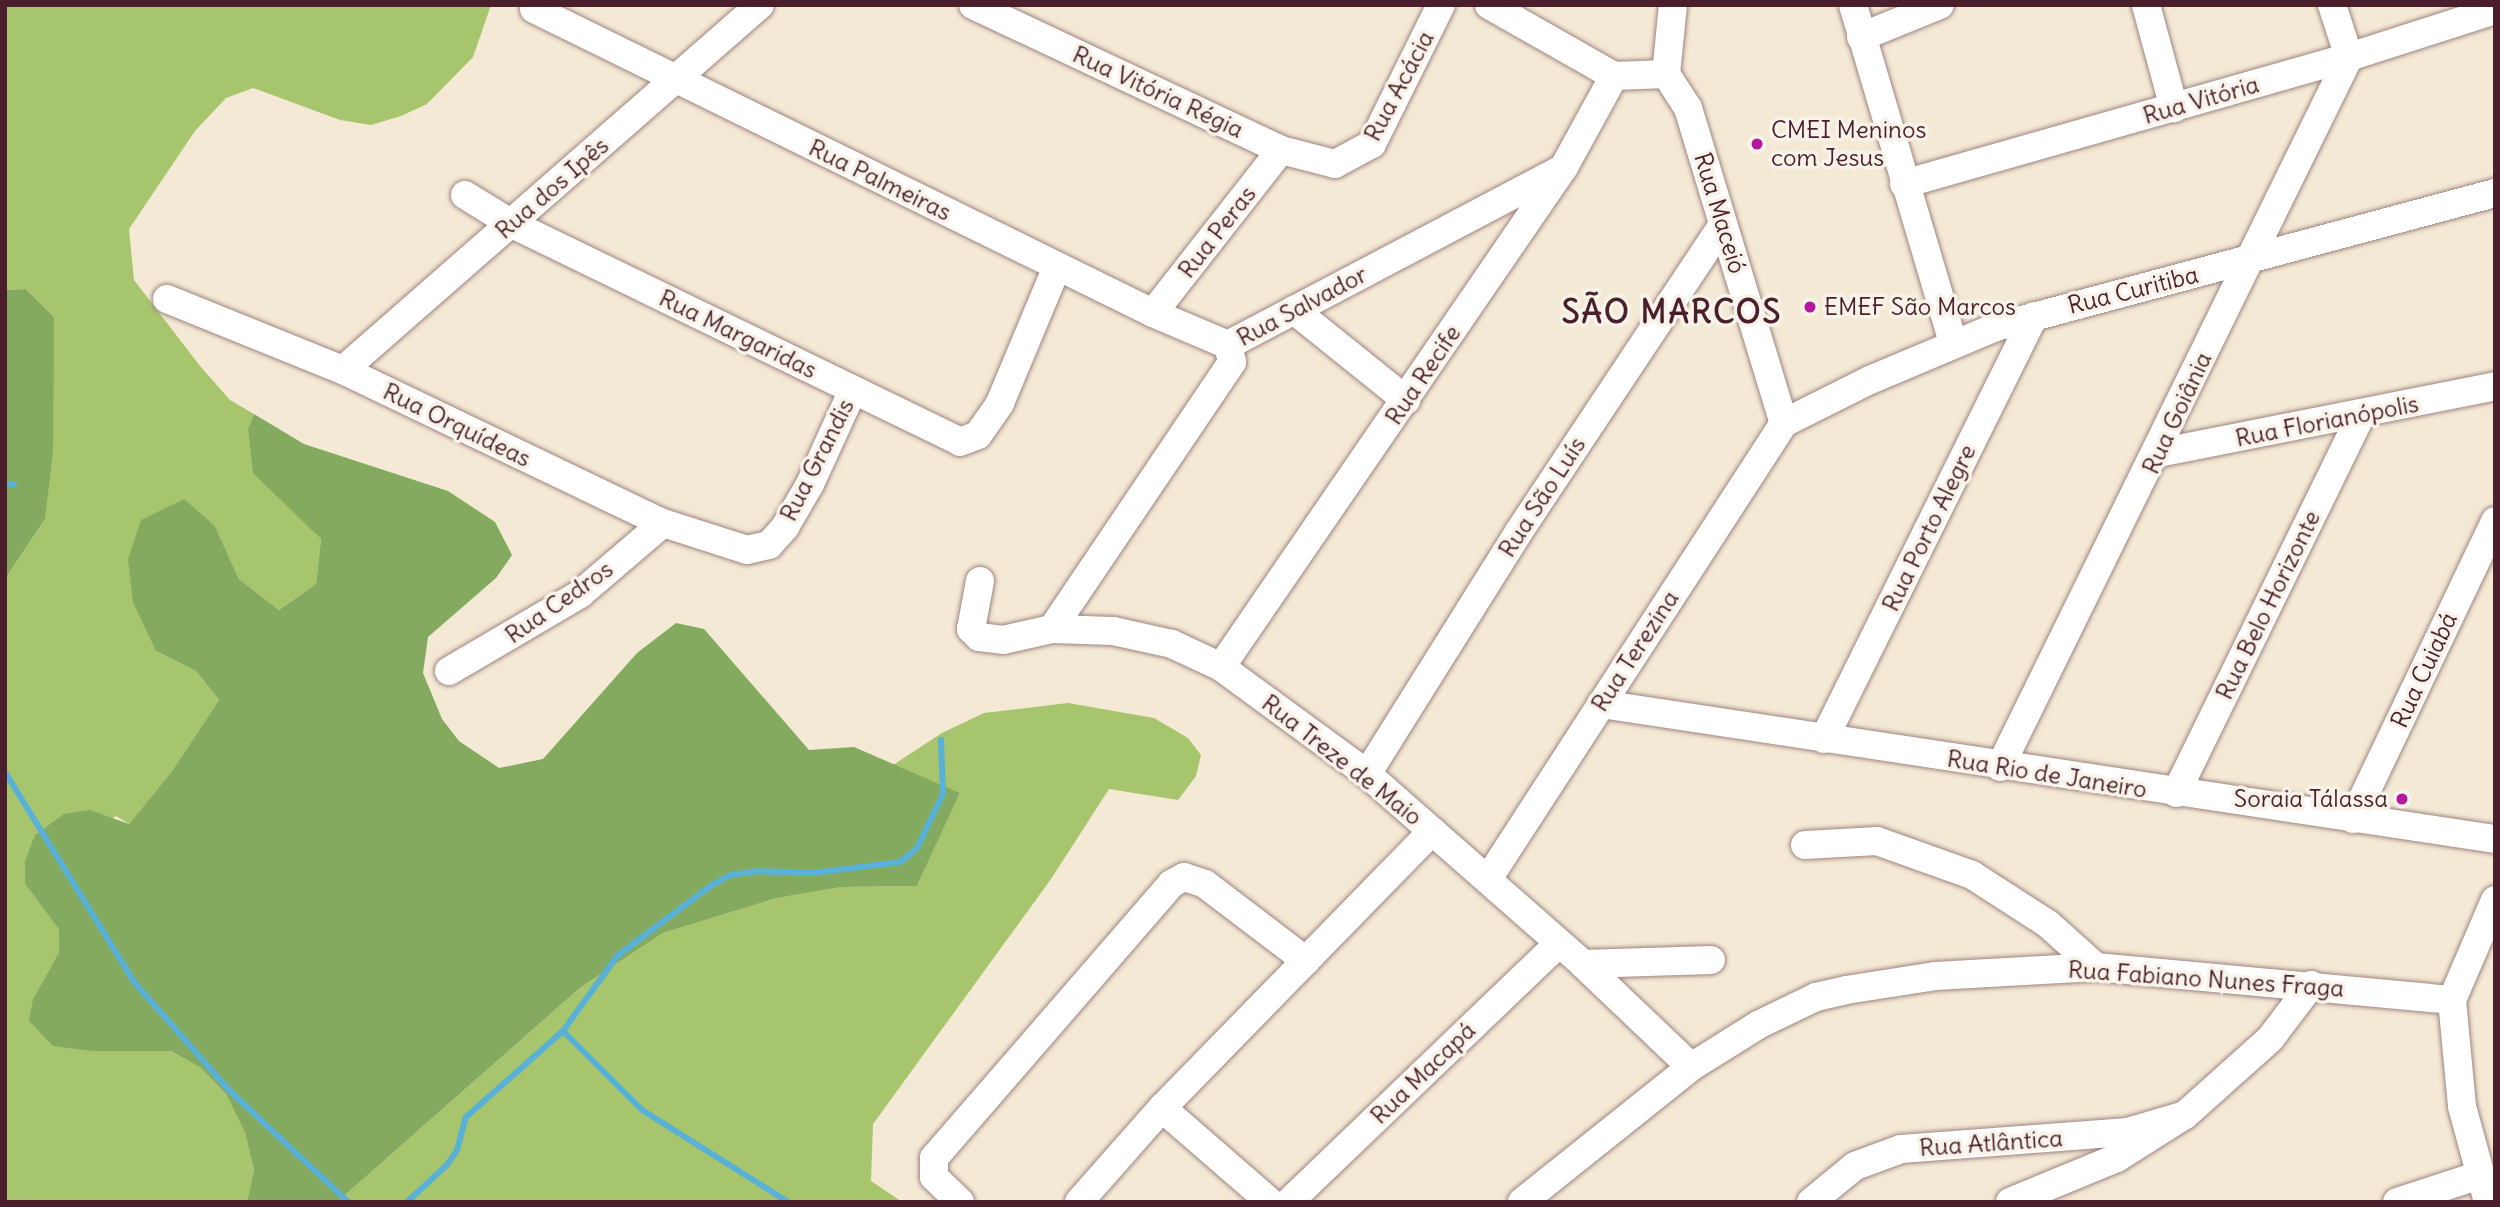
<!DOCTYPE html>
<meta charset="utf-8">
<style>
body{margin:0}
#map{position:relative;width:2500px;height:1207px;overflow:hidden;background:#f4e9d4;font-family:Delius,sans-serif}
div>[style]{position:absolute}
.green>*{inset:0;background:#a6c56d}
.forest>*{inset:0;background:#84aa60}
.stream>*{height:6px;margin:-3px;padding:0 3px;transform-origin:3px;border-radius:3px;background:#5ab1d7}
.roads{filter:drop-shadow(0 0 2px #9f8480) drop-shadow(0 0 2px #9f8480)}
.minor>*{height:28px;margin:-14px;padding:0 14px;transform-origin:14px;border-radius:14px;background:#fff}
.dots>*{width:19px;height:19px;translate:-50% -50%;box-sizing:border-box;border:4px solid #f7f3e8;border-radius:50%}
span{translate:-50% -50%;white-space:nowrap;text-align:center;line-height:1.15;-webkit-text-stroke:7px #f7f3e8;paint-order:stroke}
.street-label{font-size:24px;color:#4a1f2b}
.poi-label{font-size:24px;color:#4a1f2b}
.left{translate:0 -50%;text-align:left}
.right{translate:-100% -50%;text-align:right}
.district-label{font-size:32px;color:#4a1f2b;font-weight:700;letter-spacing:2px}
.frame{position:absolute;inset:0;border:7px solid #4a1f2b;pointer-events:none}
</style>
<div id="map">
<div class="green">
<i style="clip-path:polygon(5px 5px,491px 5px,473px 57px,427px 104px,401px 116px,371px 125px,340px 120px,253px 88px,226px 98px,195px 131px,129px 229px,134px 280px,200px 366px,230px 400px,254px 414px,248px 428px,290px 506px,321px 539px,316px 584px,279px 610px,239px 579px,215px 526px,156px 651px,196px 671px,219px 700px,172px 771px,129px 824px,116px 816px,25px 884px,59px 928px,59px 952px,33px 999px,92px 1051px,171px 1051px,201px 1068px,226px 1094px,245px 1133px,254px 1170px,247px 1202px,5px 1202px,5px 579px,45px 519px,54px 317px,26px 289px,5px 290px)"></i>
<i style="clip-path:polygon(1068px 703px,1154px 718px,1188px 738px,1201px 755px,1196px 776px,1178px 800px,1109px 789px,1051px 879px,873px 1124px,871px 1181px,902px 1202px,337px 1202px,581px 987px,663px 933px,777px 898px,842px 887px,917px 886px,960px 793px,893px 765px,942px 733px,984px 713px)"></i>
</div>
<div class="forest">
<i style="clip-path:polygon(26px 289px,54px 317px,53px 452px,45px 519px,5px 579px,5px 290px)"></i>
<i style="clip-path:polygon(254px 414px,304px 444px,448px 491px,495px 522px,512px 555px,496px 578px,428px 637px,423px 673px,442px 719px,459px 741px,499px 768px,543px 759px,637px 653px,676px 623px,704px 629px,809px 750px,854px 747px,960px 793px,917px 886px,842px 887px,777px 898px,663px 933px,581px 987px,337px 1202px,247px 1202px,254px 1170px,245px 1133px,226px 1094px,201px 1068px,171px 1051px,92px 1051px,53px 1046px,29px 1021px,33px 999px,59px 952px,59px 929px,25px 884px,25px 861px,35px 835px,64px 814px,90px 810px,129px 824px,172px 771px,219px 700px,196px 671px,156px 651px,133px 602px,128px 559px,141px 520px,184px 499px,215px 526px,239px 579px,279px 610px,316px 584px,321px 539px,253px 473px,248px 428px)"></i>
</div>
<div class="stream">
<i style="left:5px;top:485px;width:9px;rotate:-6deg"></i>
<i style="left:5px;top:772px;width:248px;rotate:58.4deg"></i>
<i style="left:135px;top:983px;width:144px;rotate:48.7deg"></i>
<i style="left:230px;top:1091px;width:162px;rotate:43.2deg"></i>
<i style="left:563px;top:1031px;width:112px;rotate:45deg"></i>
<i style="left:642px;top:1110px;width:173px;rotate:32.2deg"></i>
<i style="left:407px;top:1202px;width:54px;rotate:-42.8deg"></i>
<i style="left:447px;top:1165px;width:18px;rotate:-56deg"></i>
<i style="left:457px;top:1150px;width:34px;rotate:-75deg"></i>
<i style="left:466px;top:1117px;width:130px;rotate:-41.6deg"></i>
<i style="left:563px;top:1031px;width:92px;rotate:-54.2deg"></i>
<i style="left:617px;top:956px;width:119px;rotate:-36.8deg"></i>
<i style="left:712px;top:885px;width:21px;rotate:-29deg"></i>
<i style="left:730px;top:875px;width:27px;rotate:-8deg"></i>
<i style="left:757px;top:871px;width:56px;rotate:2deg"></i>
<i style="left:813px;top:873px;width:88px;rotate:-7.2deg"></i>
<i style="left:900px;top:862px;width:10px;rotate:-37deg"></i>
<i style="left:908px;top:856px;width:12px;rotate:-42deg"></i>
<i style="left:917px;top:848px;width:60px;rotate:-64.3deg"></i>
<i style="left:943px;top:794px;width:54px;rotate:-92.1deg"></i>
</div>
<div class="roads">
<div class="minor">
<i style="left:973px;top:5px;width:340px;rotate:25.2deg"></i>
<i style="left:1281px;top:150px;width:56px;rotate:14.5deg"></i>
<i style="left:1335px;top:164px;width:42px;rotate:-28.4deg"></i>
<i style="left:1372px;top:144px;width:155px;rotate:-63.6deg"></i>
<i style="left:1489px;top:5px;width:144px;rotate:29.6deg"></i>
<i style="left:1673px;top:5px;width:69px;rotate:95.8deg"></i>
<i style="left:1666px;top:74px;width:40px;rotate:57.1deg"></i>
<i style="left:1688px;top:108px;width:329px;rotate:73.1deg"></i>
<i style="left:1853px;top:5px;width:352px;rotate:73.5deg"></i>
<i style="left:2146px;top:5px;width:107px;rotate:74.8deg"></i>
<i style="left:534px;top:9px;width:690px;rotate:26.16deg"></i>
<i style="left:1153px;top:313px;width:82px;rotate:23.1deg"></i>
<i style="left:1861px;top:37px;width:85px;rotate:-22.1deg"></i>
<i style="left:1614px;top:76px;width:52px;rotate:-2.2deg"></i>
<i style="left:1904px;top:184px;width:463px;rotate:-15.9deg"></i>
<i style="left:2349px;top:57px;width:153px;rotate:-17.8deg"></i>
<i style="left:465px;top:195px;width:55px;rotate:31.7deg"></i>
<i style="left:512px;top:224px;width:498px;rotate:25.9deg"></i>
<i style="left:960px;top:442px;width:19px;rotate:-21deg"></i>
<i style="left:978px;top:435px;width:39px;rotate:-55deg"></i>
<i style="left:1000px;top:403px;width:147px;rotate:-67.3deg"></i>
<i style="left:167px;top:299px;width:190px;rotate:22deg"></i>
<i style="left:343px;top:370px;width:355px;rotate:25.6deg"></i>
<i style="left:663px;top:523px;width:88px;rotate:17.8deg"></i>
<i style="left:747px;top:550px;width:23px;rotate:-13deg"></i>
<i style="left:769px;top:545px;width:24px;rotate:-48deg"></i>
<i style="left:785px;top:527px;width:50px;rotate:-59.8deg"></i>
<i style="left:810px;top:484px;width:103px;rotate:-65.4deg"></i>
<i style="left:1294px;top:310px;width:144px;rotate:38.8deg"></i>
<i style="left:1153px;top:313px;width:207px;rotate:-51.9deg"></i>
<i style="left:1228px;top:345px;width:375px;rotate:-27.8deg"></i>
<i style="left:343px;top:370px;width:554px;rotate:-41.2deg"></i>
<i style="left:1784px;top:423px;width:96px;rotate:-26.6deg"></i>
<i style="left:1870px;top:380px;width:137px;rotate:-22.8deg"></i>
<i style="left:1996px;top:327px;width:517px;rotate:-15.03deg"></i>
<i style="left:2158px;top:453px;width:344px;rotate:-11.2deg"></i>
<i style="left:980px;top:581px;width:49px;rotate:100.6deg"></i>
<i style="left:971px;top:629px;width:11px;rotate:45deg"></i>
<i style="left:979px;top:637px;width:24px;rotate:7deg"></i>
<i style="left:1003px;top:640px;width:50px;rotate:-12.7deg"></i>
<i style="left:1052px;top:629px;width:61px;rotate:1.9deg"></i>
<i style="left:1113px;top:631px;width:60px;rotate:12.4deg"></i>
<i style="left:1172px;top:644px;width:54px;rotate:25.1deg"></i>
<i style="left:1221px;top:667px;width:181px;rotate:36.2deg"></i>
<i style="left:1367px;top:774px;width:288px;rotate:41.3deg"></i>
<i style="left:1583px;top:964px;width:149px;rotate:43.6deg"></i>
<i style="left:1052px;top:629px;width:322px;rotate:-56deg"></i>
<i style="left:1232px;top:362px;width:17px;rotate:-103deg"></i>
<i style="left:1221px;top:667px;width:606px;rotate:-55.55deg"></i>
<i style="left:1564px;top:167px;width:104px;rotate:-61.2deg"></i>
<i style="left:449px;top:671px;width:152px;rotate:-30.4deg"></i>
<i style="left:580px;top:594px;width:109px;rotate:-40.5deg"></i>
<i style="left:1601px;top:704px;width:904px;rotate:8.59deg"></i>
<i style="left:1824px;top:739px;width:472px;rotate:-63.6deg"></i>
<i style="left:2000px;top:767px;width:791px;rotate:-63.82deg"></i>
<i style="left:2349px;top:57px;width:55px;rotate:-108.1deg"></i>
<i style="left:1367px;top:774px;width:284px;rotate:-57.9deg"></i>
<i style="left:1518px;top:533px;width:370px;rotate:-56.4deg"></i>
<i style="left:2176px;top:793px;width:419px;rotate:-63.9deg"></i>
<i style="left:2353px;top:819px;width:330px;rotate:-64.5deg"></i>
<i style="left:1805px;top:845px;width:72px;rotate:-3.2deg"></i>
<i style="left:1877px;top:841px;width:101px;rotate:19.7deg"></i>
<i style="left:1972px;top:875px;width:90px;rotate:32.8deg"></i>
<i style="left:2048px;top:924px;width:64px;rotate:41.9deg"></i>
<i style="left:1488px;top:879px;width:544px;rotate:-57.01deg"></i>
<i style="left:1583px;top:964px;width:128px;rotate:-1.8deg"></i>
<i style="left:1162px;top:1108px;width:143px;rotate:41deg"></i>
<i style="left:960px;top:1202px;width:36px;rotate:-136deg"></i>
<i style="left:934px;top:1177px;width:19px;rotate:-90deg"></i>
<i style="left:934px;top:1158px;width:362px;rotate:-49.1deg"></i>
<i style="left:1171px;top:884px;width:15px;rotate:-28deg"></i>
<i style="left:1184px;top:877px;width:22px;rotate:18deg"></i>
<i style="left:1205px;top:884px;width:127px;rotate:37.3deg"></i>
<i style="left:1079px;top:1202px;width:125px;rotate:-48.6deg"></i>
<i style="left:1162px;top:1108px;width:387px;rotate:-45.7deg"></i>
<i style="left:1289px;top:1202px;width:373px;rotate:-43.8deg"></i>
<i style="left:1522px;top:1202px;width:216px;rotate:-38.6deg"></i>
<i style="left:1691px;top:1067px;width:79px;rotate:-32.1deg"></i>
<i style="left:1758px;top:1025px;width:64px;rotate:-25.8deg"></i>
<i style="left:1816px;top:997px;width:31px;rotate:-13deg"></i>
<i style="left:1846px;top:990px;width:90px;rotate:-8.9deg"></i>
<i style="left:1935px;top:976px;width:161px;rotate:-3.2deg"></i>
<i style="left:2096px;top:967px;width:358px;rotate:5.3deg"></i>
<i style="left:1811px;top:1202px;width:57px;rotate:-39.3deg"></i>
<i style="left:1855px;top:1166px;width:49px;rotate:-20.3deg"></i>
<i style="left:1901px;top:1149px;width:228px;rotate:-4.3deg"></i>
<i style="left:2128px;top:1132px;width:59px;rotate:-16.6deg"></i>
<i style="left:2010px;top:1202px;width:116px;rotate:-22.4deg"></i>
<i style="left:2117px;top:1158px;width:80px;rotate:-32.3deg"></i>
<i style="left:2185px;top:1115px;width:114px;rotate:-41.8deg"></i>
<i style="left:2270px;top:1039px;width:68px;rotate:-52.8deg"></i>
<i style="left:2397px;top:1202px;width:87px;rotate:-18deg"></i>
<i style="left:2488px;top:1202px;width:99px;rotate:-105.2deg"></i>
<i style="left:2462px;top:1106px;width:106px;rotate:-95.4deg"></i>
<i style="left:2452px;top:1000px;width:109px;rotate:-66.7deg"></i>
</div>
</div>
<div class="dots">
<i style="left:1757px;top:144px;background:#b5179e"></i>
<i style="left:1810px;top:307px;background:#b5179e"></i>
<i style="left:2402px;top:799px;background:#b5179e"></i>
</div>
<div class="street-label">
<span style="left:1399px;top:86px;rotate:-62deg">Rua Acácia</span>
<span style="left:1158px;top:92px;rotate:25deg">Rua Vitória Régia</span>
<span style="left:2201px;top:100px;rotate:-16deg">Rua Vitória</span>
<span style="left:880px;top:180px;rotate:26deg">Rua Palmeiras</span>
<span style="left:552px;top:188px;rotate:-41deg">Rua dos Ipês</span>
<span style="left:1720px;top:213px;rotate:73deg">Rua Maceió</span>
<span style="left:1217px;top:232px;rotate:-52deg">Rua Peras</span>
<span style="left:2133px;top:290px;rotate:-14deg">Rua Curitiba</span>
<span style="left:1302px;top:306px;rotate:-28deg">Rua Salvador</span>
<span style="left:738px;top:334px;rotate:26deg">Rua Margaridas</span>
<span style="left:1423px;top:375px;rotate:-56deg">Rua Recife</span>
<span style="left:2177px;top:413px;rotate:-65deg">Rua Goiânia</span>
<span style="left:2327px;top:421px;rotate:-11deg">Rua Florianópolis</span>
<span style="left:457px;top:425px;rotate:26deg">Rua Orquídeas</span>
<span style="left:817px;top:460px;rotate:-63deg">Rua Grandis</span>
<span style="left:1542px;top:497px;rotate:-57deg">Rua São Luís</span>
<span style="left:1929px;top:528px;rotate:-64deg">Rua Porto Alegre</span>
<span style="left:559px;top:602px;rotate:-35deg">Rua Cedros</span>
<span style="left:2268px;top:605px;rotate:-64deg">Rua Belo Horizonte</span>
<span style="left:1635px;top:651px;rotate:-57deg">Rua Terezina</span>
<span style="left:2424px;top:670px;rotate:-65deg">Rua Cuiabá</span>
<span style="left:1342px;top:760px;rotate:38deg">Rua Treze de Maio</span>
<span style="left:2047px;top:774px;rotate:9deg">Rua Rio de Janeiro</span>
<span style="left:2206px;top:979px;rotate:4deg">Rua Fabiano Nunes Fraga</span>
<span style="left:1423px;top:1073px;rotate:-44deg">Rua Macapá</span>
<span style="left:1991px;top:1143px;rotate:-4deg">Rua Atlântica</span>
</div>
<div class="poi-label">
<span class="left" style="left:1771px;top:144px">CMEI Meninos<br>com Jesus</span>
<span class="left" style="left:1824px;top:307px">EMEF São Marcos</span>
<span class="right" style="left:2388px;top:799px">Soraia Tálassa</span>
</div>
<div class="district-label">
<span style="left:1672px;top:312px">SÃO MARCOS</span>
</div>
<div class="frame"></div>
</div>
